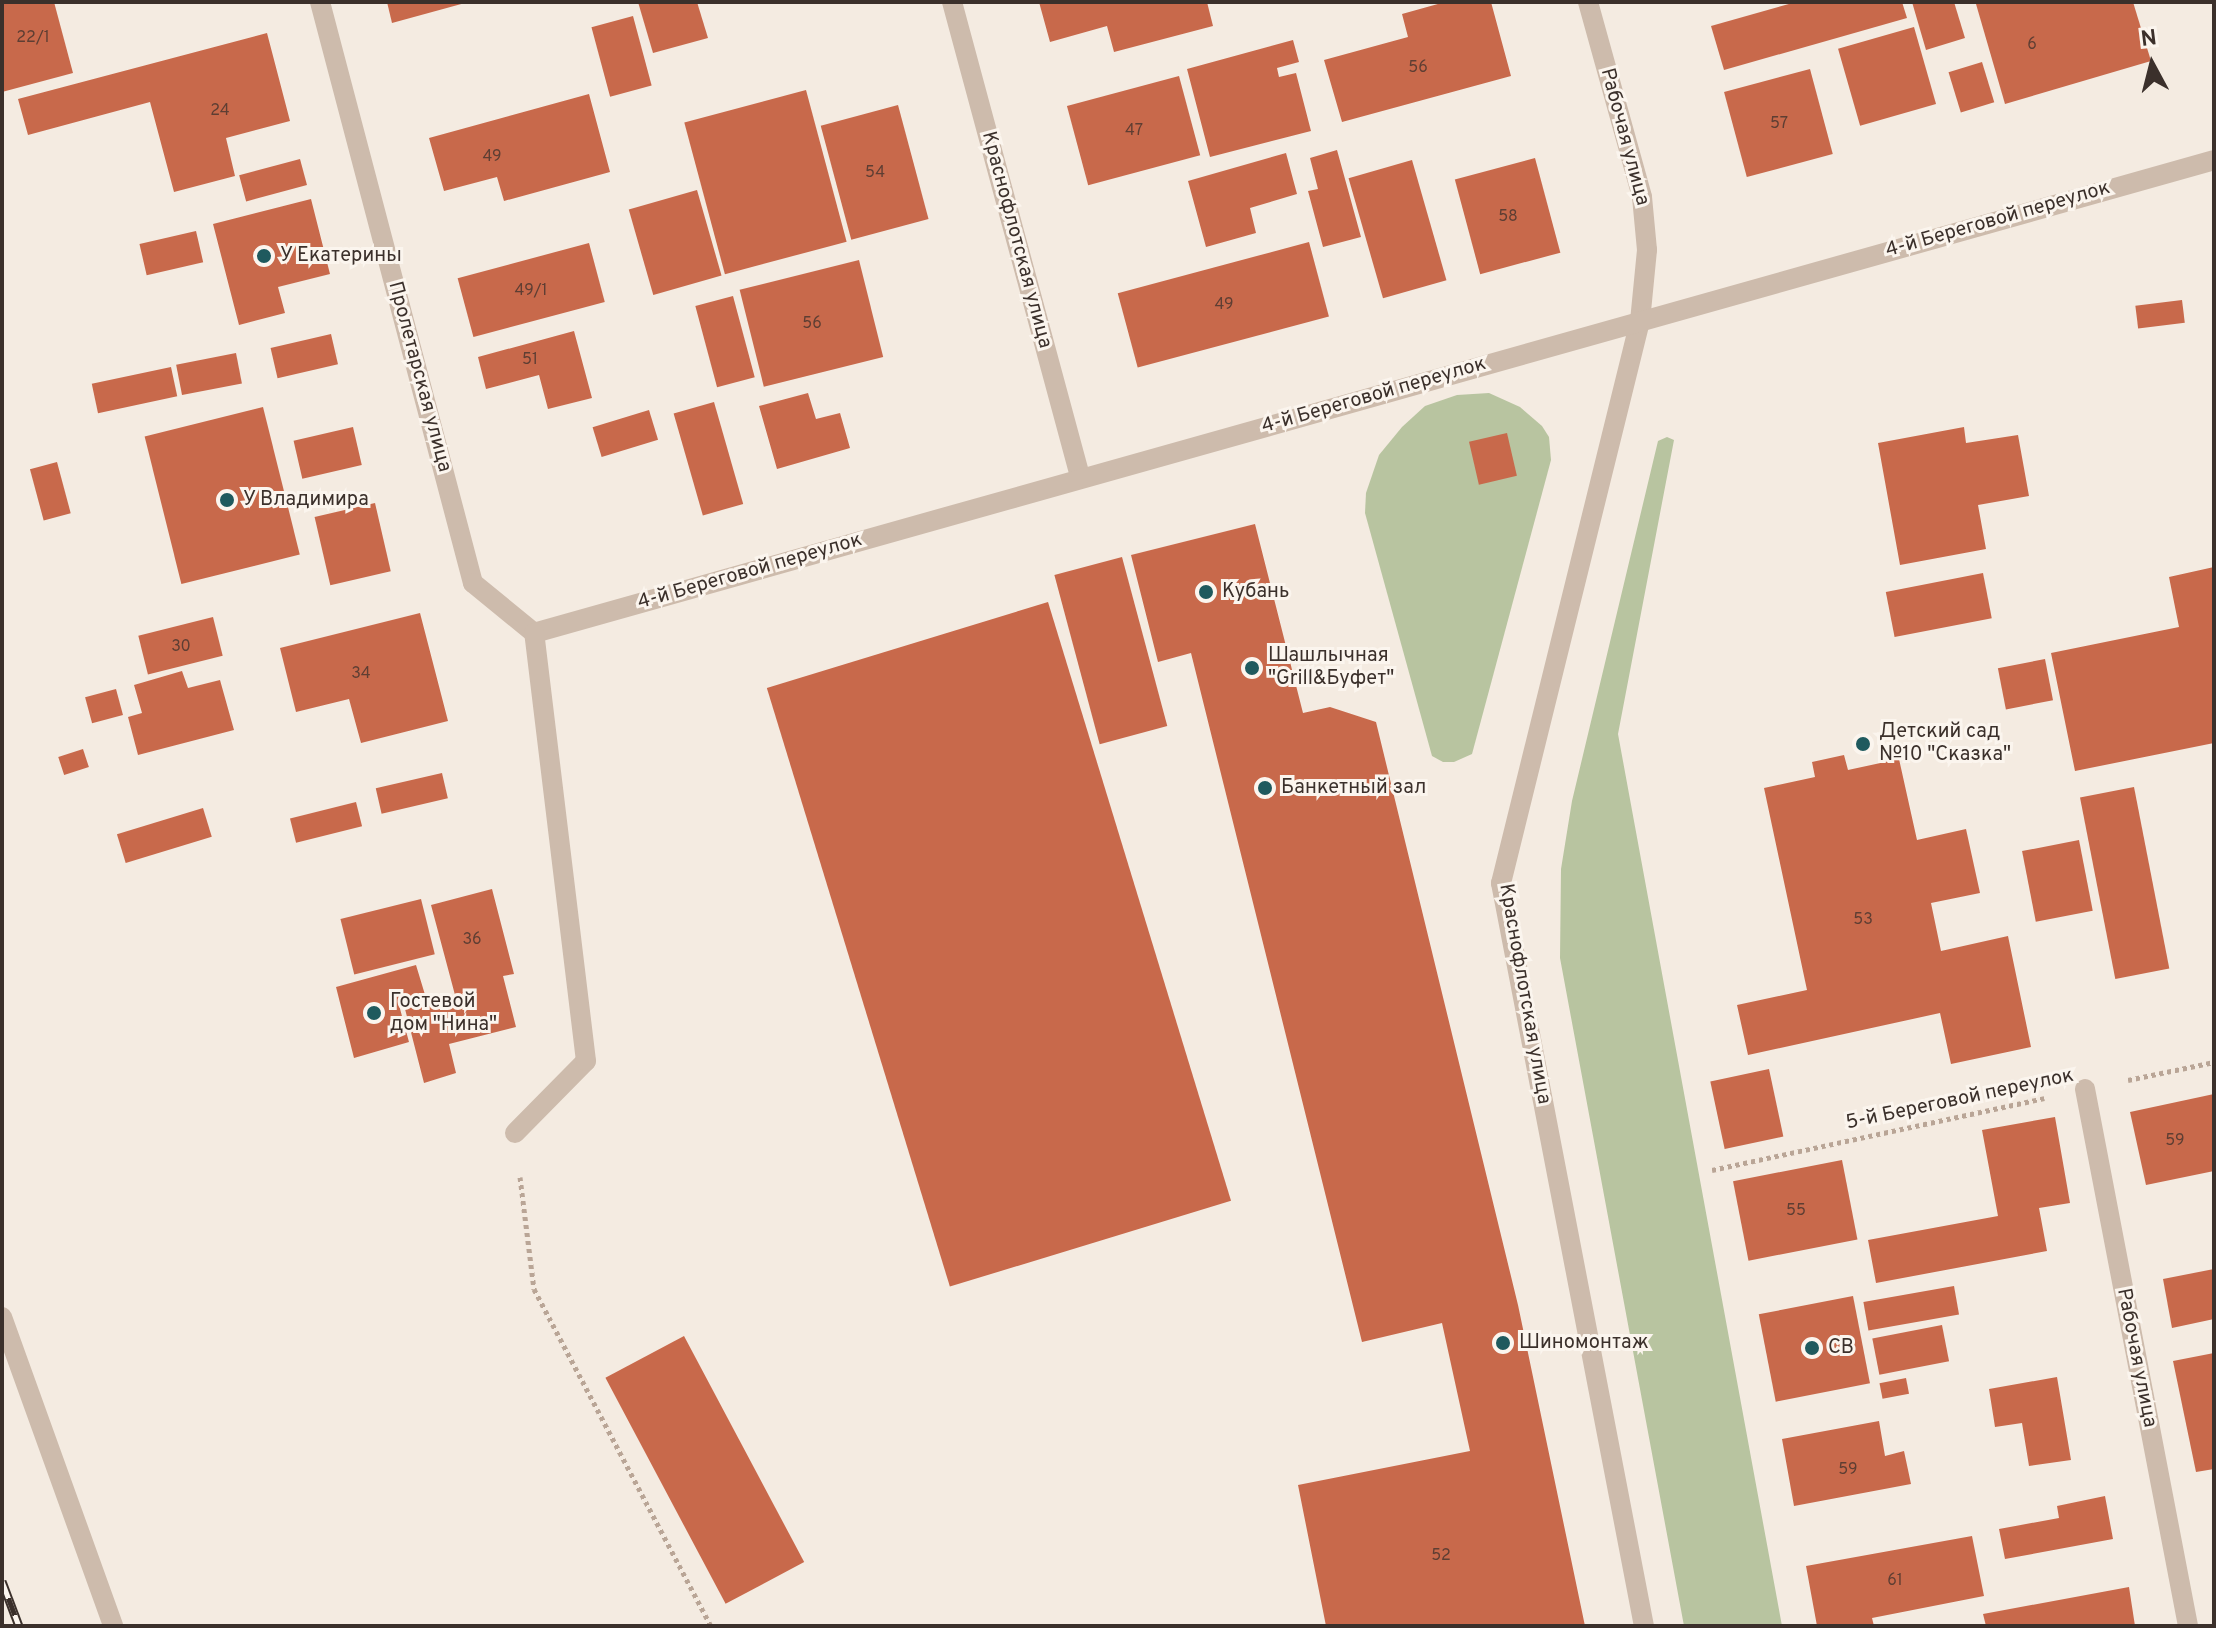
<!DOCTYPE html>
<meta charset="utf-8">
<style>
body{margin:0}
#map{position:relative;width:2216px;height:1628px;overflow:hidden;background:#f4ebe1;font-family:Overpass,sans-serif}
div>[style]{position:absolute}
.green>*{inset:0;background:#b8c4a0}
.building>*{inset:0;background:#c8694b;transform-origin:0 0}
.path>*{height:5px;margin-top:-2.5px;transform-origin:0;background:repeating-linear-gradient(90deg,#b9a596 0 4px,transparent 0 8px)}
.minor>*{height:20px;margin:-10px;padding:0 10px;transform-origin:10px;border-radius:10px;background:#cdbbac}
.rail>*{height:9px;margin-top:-4.5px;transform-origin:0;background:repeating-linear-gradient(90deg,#fbf5ee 0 18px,#3b302b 0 36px);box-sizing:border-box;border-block:2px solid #3b302b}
.dots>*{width:22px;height:22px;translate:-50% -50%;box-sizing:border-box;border:4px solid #fbf5ee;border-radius:50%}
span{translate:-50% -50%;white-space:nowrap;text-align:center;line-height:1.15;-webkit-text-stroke:6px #fbf5ee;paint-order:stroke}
.number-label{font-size:16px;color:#5e3e33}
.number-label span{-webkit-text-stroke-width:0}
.street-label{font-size:20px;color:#3b302b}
.poi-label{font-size:20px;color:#3b302b}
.left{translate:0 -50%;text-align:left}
.frame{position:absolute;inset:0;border:4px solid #3b302b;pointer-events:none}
.north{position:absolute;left:2112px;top:24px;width:80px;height:80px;-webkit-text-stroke:6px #fbf5ee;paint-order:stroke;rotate:353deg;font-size:22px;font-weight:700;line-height:32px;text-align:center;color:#3b302b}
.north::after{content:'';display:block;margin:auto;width:28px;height:36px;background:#3b302b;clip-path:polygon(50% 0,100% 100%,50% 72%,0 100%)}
</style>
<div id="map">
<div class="green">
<i style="clip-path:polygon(1489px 393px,1520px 407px,1542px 426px,1549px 437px,1551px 460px,1472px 754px,1454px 762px,1443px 762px,1432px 756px,1365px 513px,1366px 493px,1379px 455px,1402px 427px,1425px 406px,1457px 395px)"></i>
<i style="clip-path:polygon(1667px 437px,1674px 440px,1618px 734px,1782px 1626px,1684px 1626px,1560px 958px,1561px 869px,1572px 801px,1658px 441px)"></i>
</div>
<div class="building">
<i style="clip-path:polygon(2px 2px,54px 2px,73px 73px,2px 92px)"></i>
<i style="clip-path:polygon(387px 2px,465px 2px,465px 3px,392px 23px)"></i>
<i style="clip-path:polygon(638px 2px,697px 2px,708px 38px,653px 53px)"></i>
<i style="clip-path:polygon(1039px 2px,1207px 2px,1213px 26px,1114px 52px,1107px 26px,1050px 42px)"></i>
<i style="clip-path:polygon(1445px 2px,1491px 2px,1511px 76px,1342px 122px,1324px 60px,1408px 37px,1402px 14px)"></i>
<i style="clip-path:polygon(1796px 2px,1902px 2px,1907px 18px,1724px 70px,1711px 26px)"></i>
<i style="clip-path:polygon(1912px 2px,1954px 2px,1965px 38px,1926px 50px)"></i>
<i style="clip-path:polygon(1984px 2px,2133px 2px,2151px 61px,2005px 104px,1976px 4px)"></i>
<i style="left:633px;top:16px;width:72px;height:43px;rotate:75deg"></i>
<i style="left:1914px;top:27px;width:80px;height:79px;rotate:74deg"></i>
<i style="clip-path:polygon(267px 33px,290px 121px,226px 138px,235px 176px,174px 192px,150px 102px,28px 135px,18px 99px)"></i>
<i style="clip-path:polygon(1293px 40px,1299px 62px,1277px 68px,1279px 77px,1296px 73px,1311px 131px,1210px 157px,1187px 69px)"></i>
<i style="left:1982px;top:62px;width:42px;height:35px;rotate:73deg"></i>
<i style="left:1810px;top:69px;width:88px;height:89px;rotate:75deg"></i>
<i style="left:1179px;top:76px;width:82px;height:116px;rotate:75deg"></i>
<i style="left:806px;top:90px;width:157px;height:126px;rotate:75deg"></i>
<i style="clip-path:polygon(589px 94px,610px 172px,504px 201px,497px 177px,444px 191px,429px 138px)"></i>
<i style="left:898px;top:105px;width:118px;height:80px;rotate:75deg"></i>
<i style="clip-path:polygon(1337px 150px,1361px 237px,1323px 247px,1308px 191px,1318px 189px,1310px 158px)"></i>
<i style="clip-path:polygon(1286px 153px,1297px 194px,1250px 208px,1256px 233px,1206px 247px,1188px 181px)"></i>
<i style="left:1535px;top:158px;width:98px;height:83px;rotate:75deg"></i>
<i style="left:300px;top:159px;width:27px;height:63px;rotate:75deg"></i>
<i style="left:1412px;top:160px;width:125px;height:66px;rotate:74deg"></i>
<i style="left:697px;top:190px;width:89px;height:71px;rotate:74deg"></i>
<i style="clip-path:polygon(311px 199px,330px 274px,278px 287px,285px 313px,239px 325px,213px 224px)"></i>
<i style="left:196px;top:231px;width:32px;height:58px;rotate:77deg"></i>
<i style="left:1309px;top:242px;width:77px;height:198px;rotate:75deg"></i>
<i style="left:589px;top:243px;width:61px;height:136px;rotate:75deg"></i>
<i style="left:859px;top:260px;width:100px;height:123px;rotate:76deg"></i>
<i style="left:733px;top:296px;width:84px;height:39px;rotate:75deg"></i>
<i style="left:2182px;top:300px;width:23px;height:47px;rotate:83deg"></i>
<i style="clip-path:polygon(574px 331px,592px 398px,548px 409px,539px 375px,486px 389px,478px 357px)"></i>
<i style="left:331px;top:334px;width:31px;height:62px;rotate:77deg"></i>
<i style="left:236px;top:353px;width:31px;height:61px;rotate:79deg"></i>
<i style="left:171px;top:367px;width:30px;height:81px;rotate:78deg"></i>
<i style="clip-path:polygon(808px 393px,816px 419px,840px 413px,850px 448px,777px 469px,759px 406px)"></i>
<i style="left:714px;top:402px;width:106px;height:42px;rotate:74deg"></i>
<i style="left:263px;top:407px;width:152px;height:122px;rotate:76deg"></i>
<i style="left:649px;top:410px;width:31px;height:59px;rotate:73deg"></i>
<i style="left:353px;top:427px;width:39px;height:61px;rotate:77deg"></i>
<i style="clip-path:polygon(1964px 427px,1966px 443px,2018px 435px,2029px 496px,1978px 505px,1986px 549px,1900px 565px,1878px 443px)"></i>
<i style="left:1507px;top:433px;width:44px;height:39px;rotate:77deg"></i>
<i style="left:57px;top:462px;width:53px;height:28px;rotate:75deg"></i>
<i style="left:375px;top:503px;width:70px;height:62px;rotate:77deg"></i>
<i style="clip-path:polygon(1255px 524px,1303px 713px,1330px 707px,1376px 722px,1518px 1305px,1585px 1626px,1326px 1626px,1298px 1485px,1470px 1451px,1442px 1323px,1362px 1342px,1191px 653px,1158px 662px,1131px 555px)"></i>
<i style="left:1122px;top:557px;width:175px;height:70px;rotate:75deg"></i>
<i style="clip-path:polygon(2214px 567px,2214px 743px,2075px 771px,2051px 653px,2179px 627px,2169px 577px)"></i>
<i style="left:1983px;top:573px;width:46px;height:99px;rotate:79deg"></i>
<i style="left:1048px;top:602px;width:626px;height:294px;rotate:73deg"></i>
<i style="clip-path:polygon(420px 613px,448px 721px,361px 743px,349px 699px,296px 712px,280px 648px)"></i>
<i style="left:213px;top:617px;width:40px;height:77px;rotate:76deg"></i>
<i style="left:2045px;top:659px;width:42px;height:48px;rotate:79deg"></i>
<i style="clip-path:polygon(182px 671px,188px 688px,220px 680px,234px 730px,138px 755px,128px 717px,142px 713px,134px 685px)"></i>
<i style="left:116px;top:689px;width:27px;height:32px;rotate:75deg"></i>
<i style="left:83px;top:749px;width:19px;height:26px;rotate:72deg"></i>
<i style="clip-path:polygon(1844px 755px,1848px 770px,1899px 759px,1917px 840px,1966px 829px,1980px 893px,1931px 903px,1941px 951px,2008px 936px,2031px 1047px,1951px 1064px,1940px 1013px,1748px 1055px,1737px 1005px,1807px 990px,1764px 788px,1815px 777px,1812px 762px)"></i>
<i style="left:442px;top:773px;width:26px;height:68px;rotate:77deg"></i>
<i style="left:2134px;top:787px;width:185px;height:55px;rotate:79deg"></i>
<i style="left:356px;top:802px;width:25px;height:68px;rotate:76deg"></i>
<i style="left:203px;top:808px;width:30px;height:90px;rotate:73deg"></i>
<i style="left:2079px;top:840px;width:72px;height:58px;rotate:79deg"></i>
<i style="clip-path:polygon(492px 889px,514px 974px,503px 976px,516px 1027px,449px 1044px,456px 1073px,424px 1083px,405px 1009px,455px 995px,431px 905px)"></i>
<i style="left:421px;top:899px;width:57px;height:83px;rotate:76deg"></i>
<i style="clip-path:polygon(416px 965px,426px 998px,399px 1005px,409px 1042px,354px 1058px,336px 987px)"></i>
<i style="left:1769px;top:1069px;width:69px;height:60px;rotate:78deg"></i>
<i style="clip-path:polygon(2214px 1094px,2214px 1171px,2146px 1185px,2130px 1112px)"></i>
<i style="clip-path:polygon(2055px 1117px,2070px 1203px,2039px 1208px,2047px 1251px,1876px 1283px,1868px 1240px,1998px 1216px,1982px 1130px)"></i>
<i style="left:1842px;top:1160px;width:81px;height:111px;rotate:79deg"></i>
<i style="clip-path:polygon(2214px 1269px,2214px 1319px,2172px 1328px,2163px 1279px)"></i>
<i style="left:1954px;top:1286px;width:29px;height:92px;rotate:80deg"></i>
<i style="left:1853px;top:1296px;width:89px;height:96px;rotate:79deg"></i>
<i style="left:1942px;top:1325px;width:37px;height:71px;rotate:79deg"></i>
<i style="left:684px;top:1336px;width:256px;height:89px;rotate:62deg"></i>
<i style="clip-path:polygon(2214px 1353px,2214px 1469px,2196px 1472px,2173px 1361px)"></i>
<i style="clip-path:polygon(2057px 1377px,2071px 1460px,2029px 1466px,2022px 1423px,1995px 1427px,1989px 1389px)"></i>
<i style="left:1906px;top:1378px;width:16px;height:27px;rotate:79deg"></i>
<i style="clip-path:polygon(1879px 1421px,1885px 1456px,1904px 1451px,1911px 1484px,1794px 1506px,1782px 1439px)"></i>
<i style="clip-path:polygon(2105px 1496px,2113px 1539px,2005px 1559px,1999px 1529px,2059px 1518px,2057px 1506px)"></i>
<i style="clip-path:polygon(1972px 1536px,1984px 1596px,1872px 1618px,1874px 1626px,1817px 1626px,1806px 1566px)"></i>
<i style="clip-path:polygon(2129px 1587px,2135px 1626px,1986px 1626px,1983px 1614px)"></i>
</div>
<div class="path">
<i style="left:2128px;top:1080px;width:88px;rotate:-11.8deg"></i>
<i style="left:1712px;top:1170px;width:340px;rotate:-12.2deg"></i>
<i style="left:520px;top:1177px;width:113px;rotate:82.9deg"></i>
<i style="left:534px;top:1289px;width:381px;rotate:62.3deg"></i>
</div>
<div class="minor">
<i style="left:320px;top:2px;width:601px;rotate:75.25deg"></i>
<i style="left:473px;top:583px;width:79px;rotate:39.3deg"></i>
<i style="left:952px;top:2px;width:493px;rotate:74.9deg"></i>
<i style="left:1588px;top:2px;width:202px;rotate:74.5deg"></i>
<i style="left:1642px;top:197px;width:53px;rotate:84.6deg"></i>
<i style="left:1647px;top:250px;width:71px;rotate:95.6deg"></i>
<i style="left:1640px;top:321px;width:579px;rotate:103.89deg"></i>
<i style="left:1501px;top:883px;width:757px;rotate:79.11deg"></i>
<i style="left:534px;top:633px;width:1745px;rotate:-15.72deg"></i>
<i style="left:2085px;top:1089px;width:547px;rotate:79.14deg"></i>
<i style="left:515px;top:1133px;width:101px;rotate:-45.4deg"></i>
<i style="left:586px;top:1061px;width:431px;rotate:-96.9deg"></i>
<i style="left:2px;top:1317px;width:328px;rotate:70.2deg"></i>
</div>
<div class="rail">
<i style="left:2px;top:1581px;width:48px;rotate:69.3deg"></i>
</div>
<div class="dots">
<i style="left:264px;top:256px;background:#1f5a5e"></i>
<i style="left:227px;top:500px;background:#1f5a5e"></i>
<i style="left:1206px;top:592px;background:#1f5a5e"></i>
<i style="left:1252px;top:668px;background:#1f5a5e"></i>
<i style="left:1863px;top:744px;background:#1f5a5e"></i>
<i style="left:1265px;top:788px;background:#1f5a5e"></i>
<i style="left:374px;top:1013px;background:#1f5a5e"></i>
<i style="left:1503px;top:1343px;background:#1f5a5e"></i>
<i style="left:1812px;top:1348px;background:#1f5a5e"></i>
</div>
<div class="number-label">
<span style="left:33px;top:38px">22/1</span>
<span style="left:2032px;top:45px">6</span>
<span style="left:1418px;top:68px">56</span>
<span style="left:220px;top:111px">24</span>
<span style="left:1779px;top:124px">57</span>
<span style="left:1134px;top:131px">47</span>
<span style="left:492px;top:157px">49</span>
<span style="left:875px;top:173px">54</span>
<span style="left:1508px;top:217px">58</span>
<span style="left:531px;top:291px">49/1</span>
<span style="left:1224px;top:305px">49</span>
<span style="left:812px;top:324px">56</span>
<span style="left:530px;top:360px">51</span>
<span style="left:181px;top:647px">30</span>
<span style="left:361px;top:674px">34</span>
<span style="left:1863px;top:920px">53</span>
<span style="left:472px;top:940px">36</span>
<span style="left:2175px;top:1141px">59</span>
<span style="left:1796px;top:1211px">55</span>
<span style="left:1848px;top:1470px">59</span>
<span style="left:1441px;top:1556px">52</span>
<span style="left:1895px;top:1581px">61</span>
</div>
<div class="street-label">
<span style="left:1624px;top:137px;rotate:75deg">Рабочая улица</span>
<span style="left:1998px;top:220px;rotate:-16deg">4-й Береговой переулок</span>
<span style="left:1016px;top:240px;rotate:75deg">Краснофлотская улица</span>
<span style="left:419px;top:377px;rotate:75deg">Пролетарская улица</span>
<span style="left:1374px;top:396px;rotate:-16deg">4-й Береговой переулок</span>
<span style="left:750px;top:572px;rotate:-16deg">4-й Береговой переулок</span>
<span style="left:1524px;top:994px;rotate:80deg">Краснофлотская улица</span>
<span style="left:1960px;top:1100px;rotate:-12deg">5-й Береговой переулок</span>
<span style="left:2136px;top:1358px;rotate:79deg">Рабочая улица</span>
</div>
<div class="poi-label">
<span class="left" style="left:280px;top:256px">У Екатерины</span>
<span class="left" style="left:243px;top:500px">У Владимира</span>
<span class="left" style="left:1222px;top:592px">Кубань</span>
<span class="left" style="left:1268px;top:668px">Шашлычная<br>"Grill&amp;Буфет"</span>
<span class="left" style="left:1879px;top:744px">Детский сад<br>№10 "Сказка"</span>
<span class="left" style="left:1281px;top:788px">Банкетный зал</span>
<span class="left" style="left:390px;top:1014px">Гостевой<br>дом "Нина"</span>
<span class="left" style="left:1519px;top:1343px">Шиномонтаж</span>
<span class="left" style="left:1828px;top:1348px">СВ</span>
</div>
<div class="frame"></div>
<div class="north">N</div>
</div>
